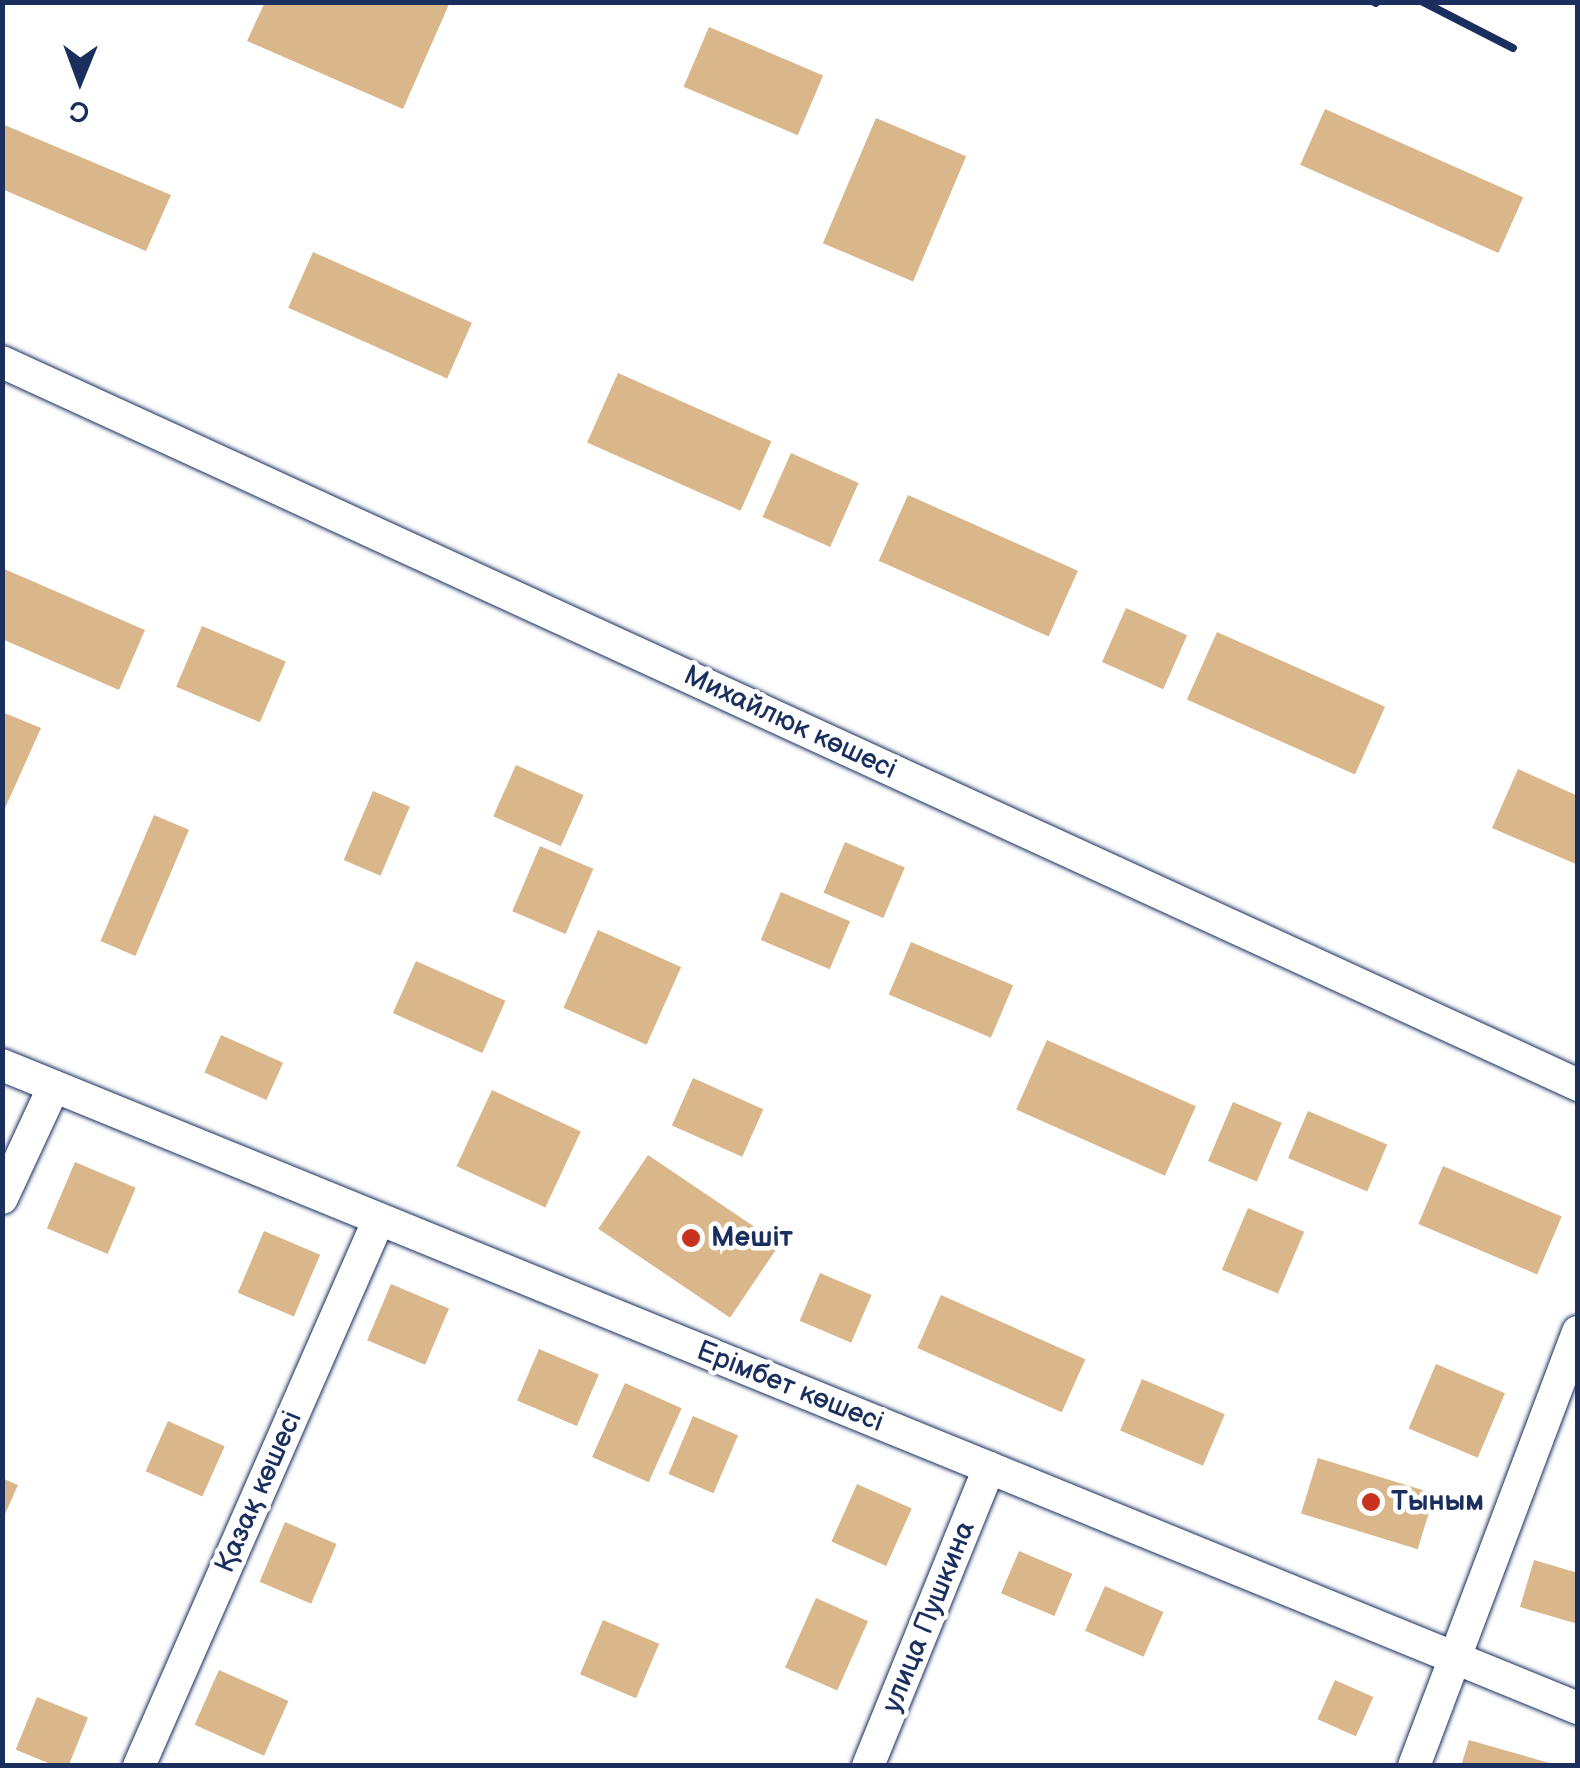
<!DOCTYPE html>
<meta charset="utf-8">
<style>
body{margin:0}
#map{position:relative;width:1580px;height:1768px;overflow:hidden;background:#fff;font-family:"Balsamiq Sans",sans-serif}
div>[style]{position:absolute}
.building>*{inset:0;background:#d9b78b;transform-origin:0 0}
.roads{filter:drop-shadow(0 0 2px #1b2f5e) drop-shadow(0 0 2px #1b2f5e)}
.minor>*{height:32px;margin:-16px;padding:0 16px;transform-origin:16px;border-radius:16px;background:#fff}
.rail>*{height:8px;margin:-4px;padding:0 4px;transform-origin:4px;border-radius:4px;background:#1b2f5e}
.dots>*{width:28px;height:28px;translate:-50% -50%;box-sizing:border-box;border:5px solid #fff;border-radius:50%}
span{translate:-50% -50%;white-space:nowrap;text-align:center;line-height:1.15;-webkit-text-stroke:9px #fff;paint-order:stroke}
.street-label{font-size:28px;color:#1b2f5e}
.poi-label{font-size:28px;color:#1b2f5e;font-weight:700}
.left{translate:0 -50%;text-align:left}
.frame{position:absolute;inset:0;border:5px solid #1b2f5e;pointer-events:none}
.north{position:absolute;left:30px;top:30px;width:100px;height:100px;-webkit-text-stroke:8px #fff;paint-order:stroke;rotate:181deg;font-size:28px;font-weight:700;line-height:40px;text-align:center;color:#1b2f5e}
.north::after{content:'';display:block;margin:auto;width:35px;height:45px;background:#1b2f5e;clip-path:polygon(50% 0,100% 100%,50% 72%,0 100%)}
</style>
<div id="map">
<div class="building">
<i style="clip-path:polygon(265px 2px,450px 2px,403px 109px,247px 41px)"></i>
<i style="left:709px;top:27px;width:124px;height:65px;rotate:23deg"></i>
<i style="left:1325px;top:109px;width:217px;height:61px;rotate:24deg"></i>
<i style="left:876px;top:118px;width:98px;height:136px;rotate:23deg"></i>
<i style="clip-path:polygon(2px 124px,171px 195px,146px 251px,2px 189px)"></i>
<i style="left:313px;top:252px;width:174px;height:61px;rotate:24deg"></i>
<i style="left:618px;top:373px;width:168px;height:76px;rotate:24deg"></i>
<i style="left:791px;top:453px;width:74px;height:70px;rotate:24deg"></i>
<i style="left:908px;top:495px;width:186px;height:72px;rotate:24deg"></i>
<i style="clip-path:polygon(2px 568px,145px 630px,119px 690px,2px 639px)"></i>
<i style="left:1126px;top:608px;width:67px;height:59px;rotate:24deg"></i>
<i style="left:202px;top:626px;width:91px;height:66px;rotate:23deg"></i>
<i style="left:1217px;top:632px;width:184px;height:74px;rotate:24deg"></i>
<i style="clip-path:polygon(2px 712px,41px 728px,2px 815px)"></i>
<i style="left:516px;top:765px;width:74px;height:56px;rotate:24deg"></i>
<i style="clip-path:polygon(1518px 769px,1578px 796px,1578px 865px,1492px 828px)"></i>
<i style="left:373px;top:791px;width:40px;height:75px;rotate:23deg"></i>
<i style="left:154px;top:815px;width:38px;height:137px;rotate:23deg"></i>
<i style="left:845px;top:842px;width:65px;height:55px;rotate:23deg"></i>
<i style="left:540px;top:846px;width:58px;height:71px;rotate:23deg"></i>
<i style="left:781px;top:892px;width:75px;height:52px;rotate:23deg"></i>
<i style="left:598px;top:930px;width:91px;height:85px;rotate:24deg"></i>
<i style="left:911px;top:942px;width:111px;height:57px;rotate:23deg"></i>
<i style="left:416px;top:961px;width:98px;height:57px;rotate:24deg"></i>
<i style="left:221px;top:1035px;width:68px;height:41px;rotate:24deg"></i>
<i style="left:1047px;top:1040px;width:163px;height:76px;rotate:24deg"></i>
<i style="left:693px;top:1078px;width:77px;height:52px;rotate:24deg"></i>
<i style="left:492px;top:1090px;width:98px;height:84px;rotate:25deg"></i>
<i style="left:1233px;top:1102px;width:53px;height:64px;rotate:23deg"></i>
<i style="left:1308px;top:1111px;width:86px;height:51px;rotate:23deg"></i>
<i style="left:648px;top:1155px;width:159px;height:89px;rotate:34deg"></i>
<i style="left:75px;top:1162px;width:66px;height:72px;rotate:23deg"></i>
<i style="left:1443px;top:1166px;width:129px;height:63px;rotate:23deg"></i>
<i style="left:1248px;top:1208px;width:61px;height:67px;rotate:23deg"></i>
<i style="left:264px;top:1231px;width:61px;height:67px;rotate:23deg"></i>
<i style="left:820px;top:1273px;width:56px;height:52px;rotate:23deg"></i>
<i style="left:391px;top:1284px;width:63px;height:61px;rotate:23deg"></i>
<i style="left:941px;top:1295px;width:158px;height:58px;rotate:24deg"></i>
<i style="left:539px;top:1349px;width:65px;height:56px;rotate:23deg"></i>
<i style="left:1436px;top:1364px;width:75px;height:70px;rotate:23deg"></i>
<i style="left:1142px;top:1379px;width:90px;height:56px;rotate:23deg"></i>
<i style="left:625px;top:1383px;width:62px;height:81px;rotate:24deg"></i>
<i style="left:693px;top:1416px;width:49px;height:63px;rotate:23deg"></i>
<i style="left:168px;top:1421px;width:62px;height:55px;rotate:24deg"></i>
<i style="left:1318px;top:1458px;width:122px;height:58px;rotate:17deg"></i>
<i style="clip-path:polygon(2px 1478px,18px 1485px,2px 1521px)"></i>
<i style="left:857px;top:1484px;width:60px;height:63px;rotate:24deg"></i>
<i style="left:285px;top:1522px;width:56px;height:65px;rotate:23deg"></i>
<i style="left:1019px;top:1551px;width:58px;height:46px;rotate:23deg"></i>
<i style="clip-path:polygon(1534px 1560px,1578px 1573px,1578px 1624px,1520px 1607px)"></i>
<i style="left:1105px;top:1586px;width:64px;height:49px;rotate:24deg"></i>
<i style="left:816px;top:1598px;width:57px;height:76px;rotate:24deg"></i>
<i style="left:603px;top:1620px;width:61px;height:59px;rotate:23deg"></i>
<i style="left:219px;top:1670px;width:76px;height:60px;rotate:24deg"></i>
<i style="left:1335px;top:1680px;width:42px;height:43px;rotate:24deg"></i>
<i style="left:37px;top:1697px;width:55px;height:57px;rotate:22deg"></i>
<i style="clip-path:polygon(1469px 1740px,1553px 1764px,1553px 1766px,1461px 1766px)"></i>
</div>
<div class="roads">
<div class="minor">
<i style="left:2px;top:362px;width:1734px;rotate:24.64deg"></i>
<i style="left:2px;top:1065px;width:1702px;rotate:22.2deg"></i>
<i style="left:2px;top:1198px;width:123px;rotate:-65.1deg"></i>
<i style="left:139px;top:1766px;width:597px;rotate:-66.31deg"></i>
<i style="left:868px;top:1766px;width:322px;rotate:-67.9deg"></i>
<i style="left:1414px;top:1766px;width:464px;rotate:-69.3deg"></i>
</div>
</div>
<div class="rail">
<i style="left:1374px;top:2px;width:2px;rotate:27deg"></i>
<i style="left:1423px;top:2px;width:101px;rotate:27.1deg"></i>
</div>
<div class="dots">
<i style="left:691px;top:1238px;background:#c8321e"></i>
<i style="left:1371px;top:1502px;background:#c8321e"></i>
</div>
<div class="street-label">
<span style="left:790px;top:723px;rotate:25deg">Михайлюк көшесі</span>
<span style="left:790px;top:1387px;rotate:22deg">Ерімбет көшесі</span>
<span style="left:259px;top:1492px;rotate:-66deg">Қазақ көшесі</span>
<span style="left:929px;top:1617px;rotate:-68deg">улица Пушкина</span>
</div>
<div class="poi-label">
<span class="left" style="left:711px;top:1238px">Мешіт</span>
<span class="left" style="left:1391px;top:1502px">Тыным</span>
</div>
<div class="frame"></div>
<div class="north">С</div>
</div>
